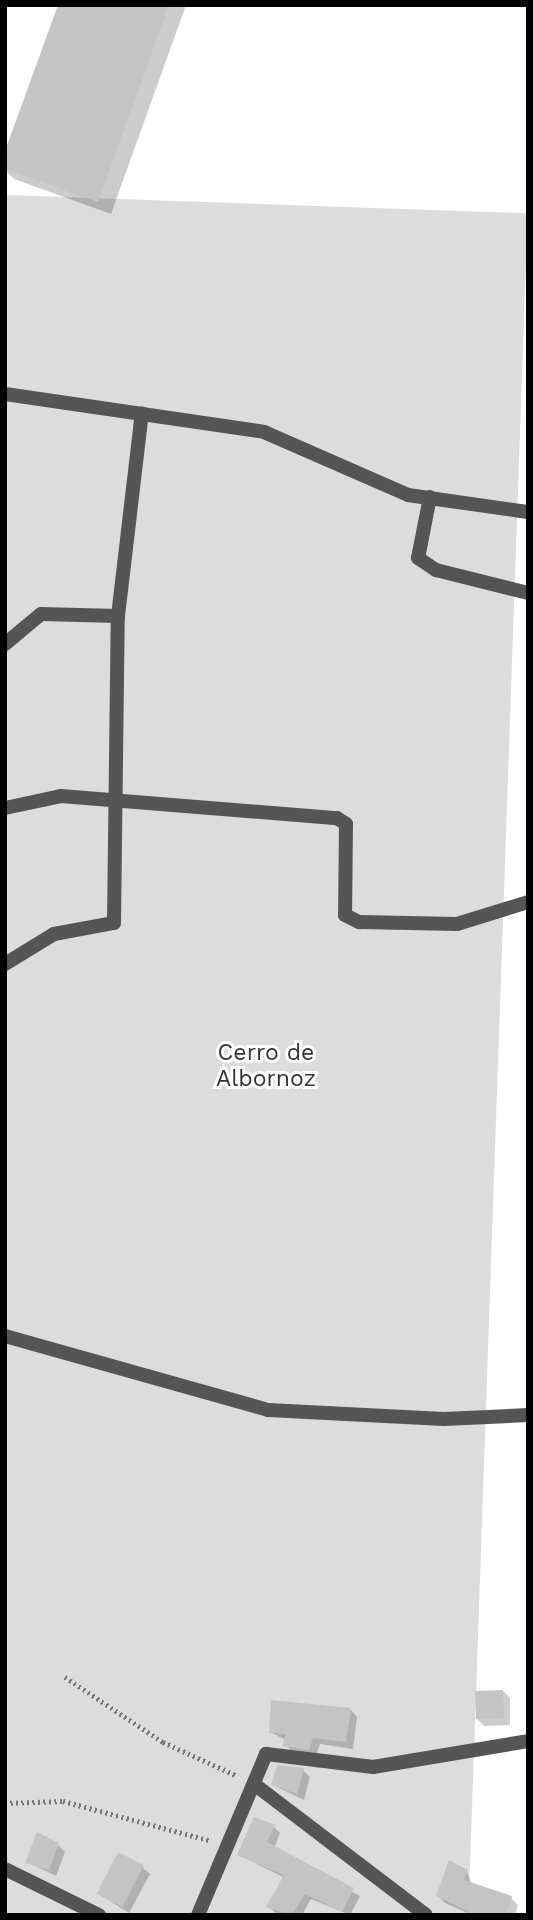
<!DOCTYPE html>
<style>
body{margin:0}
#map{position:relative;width:533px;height:1920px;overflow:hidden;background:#fff;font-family:"Work Sans",sans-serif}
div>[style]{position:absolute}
.green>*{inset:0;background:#dcdcdc;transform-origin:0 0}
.shadow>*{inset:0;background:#0003}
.building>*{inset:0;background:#c4c4c4;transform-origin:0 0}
.path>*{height:4.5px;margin-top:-2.25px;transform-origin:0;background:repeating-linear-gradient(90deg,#777 0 2px,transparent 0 5.5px)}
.minor>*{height:14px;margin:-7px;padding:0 7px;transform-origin:7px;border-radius:7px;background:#555}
span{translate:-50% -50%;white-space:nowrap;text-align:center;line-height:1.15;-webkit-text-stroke:6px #fff;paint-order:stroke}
.park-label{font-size:23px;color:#333}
.frame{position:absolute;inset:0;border:7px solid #000;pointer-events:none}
</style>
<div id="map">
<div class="green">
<i style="left:5px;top:195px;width:523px;height:1720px;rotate:2deg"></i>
</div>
<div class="shadow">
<i style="clip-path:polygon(60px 5px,186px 5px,111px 214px,14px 179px,5px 170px)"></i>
<i style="clip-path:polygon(503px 1691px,510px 1698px,510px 1725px,484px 1726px,477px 1719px)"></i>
<i style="clip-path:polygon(350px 1709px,357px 1717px,353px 1749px,320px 1744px,316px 1756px,291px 1753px,286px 1740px,270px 1732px)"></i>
<i style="clip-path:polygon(303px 1770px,310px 1777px,304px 1800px,273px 1785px)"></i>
<i style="clip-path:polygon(274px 1827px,280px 1833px,274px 1848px,360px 1896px,350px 1915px,311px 1899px,302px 1915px,278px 1915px,268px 1906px,285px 1878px,239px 1855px)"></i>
<i style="clip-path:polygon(58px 1845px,65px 1852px,56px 1876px,27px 1862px)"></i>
<i style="clip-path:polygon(142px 1867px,150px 1874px,129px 1913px,99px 1894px)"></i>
<i style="clip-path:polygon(467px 1872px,472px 1885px,511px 1898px,518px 1905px,515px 1915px,472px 1915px,445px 1903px,438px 1896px)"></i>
</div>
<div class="building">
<i style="clip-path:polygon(58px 5px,169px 5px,98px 202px,5px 169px,5px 151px)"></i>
<i style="left:503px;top:1690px;width:28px;height:28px;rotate:88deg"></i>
<i style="clip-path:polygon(271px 1700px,351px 1708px,346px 1742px,313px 1738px,309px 1750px,282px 1746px,286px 1734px,269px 1733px)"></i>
<i style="clip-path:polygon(277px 1765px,304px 1768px,297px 1794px,271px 1785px)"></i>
<i style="clip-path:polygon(254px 1817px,275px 1825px,267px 1842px,354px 1888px,342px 1912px,305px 1894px,292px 1915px,266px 1907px,284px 1875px,237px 1855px)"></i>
<i style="clip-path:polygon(37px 1832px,59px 1843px,49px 1870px,25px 1863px)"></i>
<i style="left:118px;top:1852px;width:29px;height:47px;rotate:27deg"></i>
<i style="clip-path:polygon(449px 1860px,468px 1870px,464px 1880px,512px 1896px,506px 1915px,476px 1915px,436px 1896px)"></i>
</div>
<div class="path">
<i style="left:65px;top:1677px;width:118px;rotate:33.6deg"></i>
<i style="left:163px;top:1742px;width:82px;rotate:24.4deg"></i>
<i style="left:5px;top:1803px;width:58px;rotate:-2deg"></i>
<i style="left:63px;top:1801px;width:151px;rotate:15deg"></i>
</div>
<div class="minor">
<i style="left:5px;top:394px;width:262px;rotate:8.3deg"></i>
<i style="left:264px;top:432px;width:157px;rotate:23.6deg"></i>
<i style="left:408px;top:495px;width:121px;rotate:8.1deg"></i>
<i style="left:430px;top:497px;width:62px;rotate:101.1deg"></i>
<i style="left:418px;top:558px;width:22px;rotate:34deg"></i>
<i style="left:436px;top:570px;width:95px;rotate:14deg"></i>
<i style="left:5px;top:644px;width:47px;rotate:-39.8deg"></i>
<i style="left:41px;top:614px;width:77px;rotate:1.5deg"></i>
<i style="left:5px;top:808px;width:57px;rotate:-12.1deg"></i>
<i style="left:61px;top:796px;width:277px;rotate:4.6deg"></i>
<i style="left:337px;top:818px;width:11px;rotate:34deg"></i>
<i style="left:346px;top:824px;width:91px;rotate:90.6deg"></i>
<i style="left:345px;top:915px;width:16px;rotate:27deg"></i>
<i style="left:359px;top:922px;width:98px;rotate:1.2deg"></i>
<i style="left:457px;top:924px;width:74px;rotate:-17.2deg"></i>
<i style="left:5px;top:964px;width:57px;rotate:-31.5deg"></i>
<i style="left:54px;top:934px;width:61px;rotate:-10.4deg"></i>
<i style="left:114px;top:923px;width:307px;rotate:-89.3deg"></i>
<i style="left:118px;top:616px;width:204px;rotate:-83.3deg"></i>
<i style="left:5px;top:1336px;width:273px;rotate:15.7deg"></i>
<i style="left:268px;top:1410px;width:176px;rotate:2.9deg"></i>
<i style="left:444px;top:1419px;width:84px;rotate:-2.7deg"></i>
<i style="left:254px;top:1784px;width:216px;rotate:37.3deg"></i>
<i style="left:5px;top:1869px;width:105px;rotate:26.1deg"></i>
<i style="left:198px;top:1915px;width:175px;rotate:-67.1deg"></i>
<i style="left:266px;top:1754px;width:108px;rotate:6.9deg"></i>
<i style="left:373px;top:1767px;width:157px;rotate:-9.5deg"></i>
</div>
<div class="park-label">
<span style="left:266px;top:1066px">Cerro de<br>Albornoz</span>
</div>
<div class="frame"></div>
</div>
